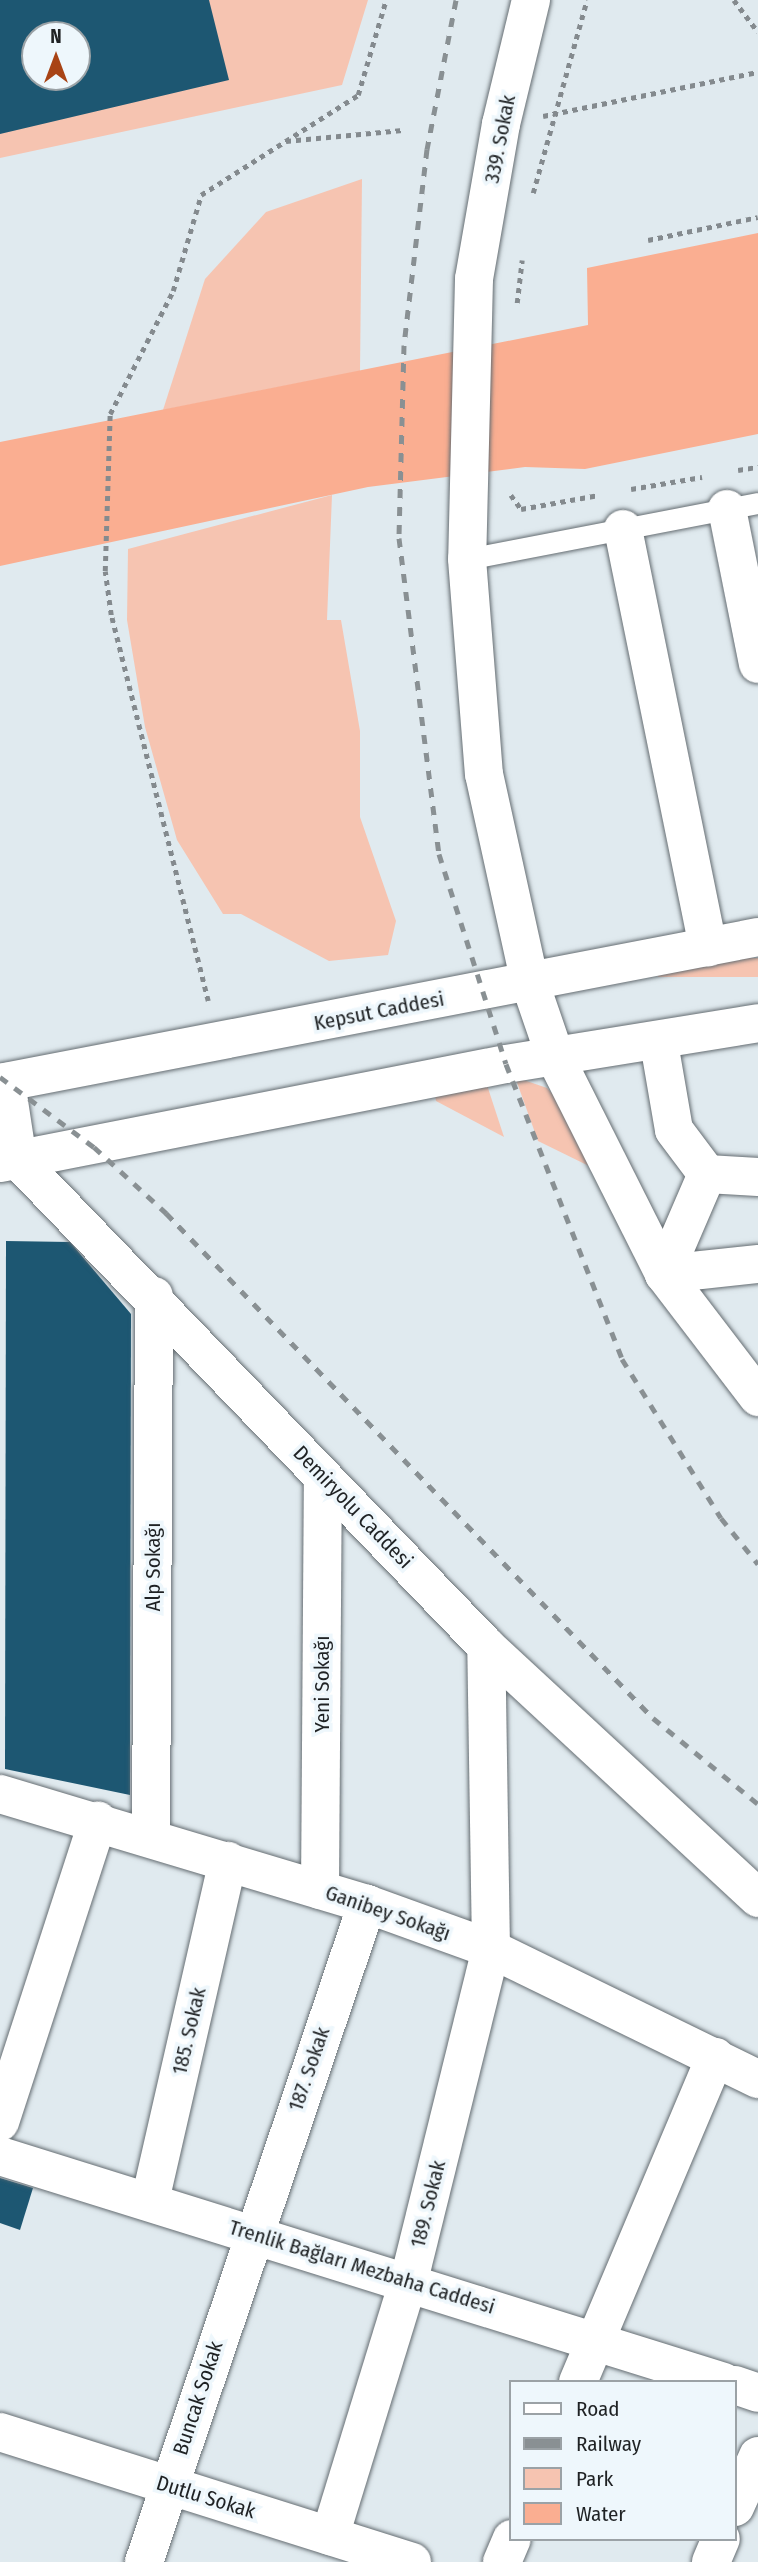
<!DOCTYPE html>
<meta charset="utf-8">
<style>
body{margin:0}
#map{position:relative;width:758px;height:2562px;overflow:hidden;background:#e0eaef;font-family:"Fira Sans Condensed",sans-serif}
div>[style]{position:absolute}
.green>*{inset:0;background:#f6c4b1;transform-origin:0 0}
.water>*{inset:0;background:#faae91}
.building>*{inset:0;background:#1d5772}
.path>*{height:4.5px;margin-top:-2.25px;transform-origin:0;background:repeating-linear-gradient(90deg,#848a8e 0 5px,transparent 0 10px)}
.roads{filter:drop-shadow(0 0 2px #656d72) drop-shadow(0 0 2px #656d72)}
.lane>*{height:21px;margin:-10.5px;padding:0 10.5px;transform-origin:10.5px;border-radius:10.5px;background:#fff}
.street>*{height:38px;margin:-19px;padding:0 19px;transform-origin:19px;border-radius:19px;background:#fff}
.secondary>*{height:38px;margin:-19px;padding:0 19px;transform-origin:19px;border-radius:19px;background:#fff}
.rail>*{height:5px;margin-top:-2.5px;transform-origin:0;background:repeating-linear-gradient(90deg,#899093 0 9px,transparent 0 18px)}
span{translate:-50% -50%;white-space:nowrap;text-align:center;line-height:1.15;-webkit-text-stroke:7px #eef7fc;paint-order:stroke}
.street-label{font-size:21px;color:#1f2224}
.legend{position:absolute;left:509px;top:2380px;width:228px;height:161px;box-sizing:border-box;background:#eef7fc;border:2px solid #9ba2a6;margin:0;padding:9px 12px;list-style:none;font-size:21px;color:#1f2224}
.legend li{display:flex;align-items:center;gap:14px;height:35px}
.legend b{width:35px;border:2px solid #9ba2a6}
.north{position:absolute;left:21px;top:21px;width:70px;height:70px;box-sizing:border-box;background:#eef7fc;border:2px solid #9ba2a6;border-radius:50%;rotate:0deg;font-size:19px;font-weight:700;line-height:28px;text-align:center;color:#1f2224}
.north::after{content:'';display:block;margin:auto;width:24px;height:32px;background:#a84315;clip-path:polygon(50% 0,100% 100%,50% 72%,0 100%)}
</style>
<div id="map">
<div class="green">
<i style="clip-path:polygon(evenodd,0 0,368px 0,342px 85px,0 158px,0 0,35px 35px,77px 35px,77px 77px,35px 77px,35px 35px)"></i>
<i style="clip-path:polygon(362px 179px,360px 371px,163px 410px,205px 279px,266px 212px)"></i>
<i style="clip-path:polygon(332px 495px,327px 620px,341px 620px,360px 731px,360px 817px,396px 921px,388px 955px,329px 961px,241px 914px,223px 914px,177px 840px,145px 727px,127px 620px,128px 549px)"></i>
<i style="left:758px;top:958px;width:19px;height:100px;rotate:90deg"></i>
<i style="clip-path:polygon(515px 1077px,547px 1088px,564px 1106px,591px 1167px,538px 1141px)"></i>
<i style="clip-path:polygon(486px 1082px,504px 1137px,436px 1101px,435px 1095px)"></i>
</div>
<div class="water">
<i style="clip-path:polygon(758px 233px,758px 434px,585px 469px,525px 467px,368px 487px,0 566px,0 442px,588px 325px,587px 268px)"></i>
</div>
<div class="building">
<i style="clip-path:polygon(evenodd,0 0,209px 0,229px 80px,0 134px,0 0,35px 35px,77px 35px,77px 77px,35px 77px,35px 35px)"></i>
<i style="clip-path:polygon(6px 1241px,70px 1242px,131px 1314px,130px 1795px,5px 1769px)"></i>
<i style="clip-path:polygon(0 2178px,33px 2188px,20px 2230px,0 2223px)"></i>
</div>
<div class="path">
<i style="left:734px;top:0;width:40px;rotate:53deg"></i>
<i style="left:543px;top:116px;width:219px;rotate:-11.6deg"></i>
<i style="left:286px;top:141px;width:117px;rotate:-5.4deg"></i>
<i style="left:533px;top:193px;width:200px;rotate:-74.4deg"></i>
<i style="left:648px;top:240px;width:112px;rotate:-11.8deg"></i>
<i style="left:517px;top:303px;width:43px;rotate:-83.4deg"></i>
<i style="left:738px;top:470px;width:20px;rotate:-9deg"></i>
<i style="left:631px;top:489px;width:72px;rotate:-9.6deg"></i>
<i style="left:511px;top:495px;width:17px;rotate:54deg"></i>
<i style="left:521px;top:509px;width:79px;rotate:-10.2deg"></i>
<i style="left:208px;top:1001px;width:398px;rotate:-104.1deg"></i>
<i style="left:111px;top:615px;width:44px;rotate:-97.8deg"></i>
<i style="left:105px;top:571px;width:157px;rotate:-88.2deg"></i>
<i style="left:110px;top:414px;width:138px;rotate:-62.9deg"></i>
<i style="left:173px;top:291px;width:100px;rotate:-73.7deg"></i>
<i style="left:201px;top:195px;width:186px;rotate:-32.5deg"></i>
<i style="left:358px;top:95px;width:99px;rotate:-73.6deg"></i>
</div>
<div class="roads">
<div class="lane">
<i style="left:467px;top:559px;width:296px;rotate:-10.9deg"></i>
</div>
<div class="street">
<i style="left:727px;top:509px;width:158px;rotate:78.7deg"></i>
<i style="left:623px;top:529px;width:427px;rotate:78.5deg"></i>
<i style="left:659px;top:1043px;width:88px;rotate:80.2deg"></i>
<i style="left:674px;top:1130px;width:55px;rotate:53.1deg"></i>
<i style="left:707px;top:1174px;width:51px;rotate:3.4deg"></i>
<i style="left:6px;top:1082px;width:79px;rotate:81.3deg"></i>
<i style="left:18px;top:1160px;width:675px;rotate:46.08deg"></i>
<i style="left:486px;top:1646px;width:371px;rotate:42.8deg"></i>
<i style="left:707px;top:1174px;width:109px;rotate:113.3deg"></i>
<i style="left:664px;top:1274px;width:95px;rotate:-6.1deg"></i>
<i style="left:0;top:1794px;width:383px;rotate:16.7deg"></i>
<i style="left:367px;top:1904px;width:132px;rotate:19.9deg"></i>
<i style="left:491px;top:1949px;width:297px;rotate:26deg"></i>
<i style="left:151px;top:1837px;width:541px;rotate:-89.68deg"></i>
<i style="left:320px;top:1890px;width:413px;rotate:-89.6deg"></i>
<i style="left:0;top:2122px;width:317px;rotate:-72deg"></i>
<i style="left:0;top:2156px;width:758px;rotate:17.34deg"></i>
<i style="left:150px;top:2201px;width:349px;rotate:-77.1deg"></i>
<i style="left:578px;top:2382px;width:353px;rotate:-67.1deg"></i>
<i style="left:735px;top:2385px;width:24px;rotate:19deg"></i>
<i style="left:0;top:2432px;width:432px;rotate:17.5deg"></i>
<i style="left:735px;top:2507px;width:56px;rotate:-65.7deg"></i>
<i style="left:330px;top:2536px;width:268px;rotate:-72.9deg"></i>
<i style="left:409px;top:2280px;width:341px;rotate:-76.1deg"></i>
<i style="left:491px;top:1949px;width:303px;rotate:-90.9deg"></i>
<i style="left:144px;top:2562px;width:695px;rotate:-71.28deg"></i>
<i style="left:502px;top:2562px;width:25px;rotate:-67deg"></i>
<i style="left:711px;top:2562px;width:25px;rotate:-67deg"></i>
</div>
<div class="secondary">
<i style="left:531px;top:0;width:128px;rotate:103.6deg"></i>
<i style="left:501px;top:124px;width:157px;rotate:99.9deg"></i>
<i style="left:474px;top:279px;width:280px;rotate:91.4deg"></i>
<i style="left:467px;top:559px;width:216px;rotate:85.5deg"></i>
<i style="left:484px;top:774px;width:214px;rotate:77.6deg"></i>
<i style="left:530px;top:983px;width:80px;rotate:71.1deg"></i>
<i style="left:556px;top:1059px;width:241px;rotate:63.3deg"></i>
<i style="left:664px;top:1274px;width:155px;rotate:52.6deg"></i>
<i style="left:0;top:1083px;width:772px;rotate:-10.9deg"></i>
<i style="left:0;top:1163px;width:516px;rotate:-11.07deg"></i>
<i style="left:506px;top:1064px;width:255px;rotate:-9.2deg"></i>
</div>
</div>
<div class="rail">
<i style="left:456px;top:0;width:152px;rotate:101deg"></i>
<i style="left:427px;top:149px;width:197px;rotate:96.7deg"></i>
<i style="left:404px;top:345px;width:193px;rotate:91.5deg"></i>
<i style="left:399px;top:538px;width:319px;rotate:82.8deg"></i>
<i style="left:439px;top:854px;width:220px;rotate:72.3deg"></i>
<i style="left:506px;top:1064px;width:317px;rotate:68.5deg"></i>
<i style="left:622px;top:1359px;width:187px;rotate:58.1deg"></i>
<i style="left:721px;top:1518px;width:59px;rotate:51.2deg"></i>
<i style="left:0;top:1077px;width:117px;rotate:36.7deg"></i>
<i style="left:94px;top:1147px;width:98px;rotate:42.5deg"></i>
<i style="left:166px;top:1213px;width:702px;rotate:46.04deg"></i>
<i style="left:653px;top:1718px;width:136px;rotate:39.3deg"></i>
</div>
<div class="street-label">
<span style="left:500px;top:139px;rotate:-79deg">339. Sokak</span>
<span style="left:379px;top:1011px;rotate:-11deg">Kepsut Caddesi</span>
<span style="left:353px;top:1507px;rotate:46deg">Demiryolu Caddesi</span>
<span style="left:153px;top:1567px;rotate:-90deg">Alp Sokağı</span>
<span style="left:322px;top:1684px;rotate:-90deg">Yeni Sokağı</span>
<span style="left:388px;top:1913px;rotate:19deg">Ganibey Sokağı</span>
<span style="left:189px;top:2031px;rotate:-77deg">185. Sokak</span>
<span style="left:309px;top:2069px;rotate:-71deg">187. Sokak</span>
<span style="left:428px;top:2204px;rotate:-76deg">189. Sokak</span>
<span style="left:362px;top:2267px;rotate:17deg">Trenlik Bağları Mezbaha Caddesi</span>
<span style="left:198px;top:2398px;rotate:-72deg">Buncak Sokak</span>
<span style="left:206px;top:2497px;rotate:17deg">Dutlu Sokak</span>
</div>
<ul class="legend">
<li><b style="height:9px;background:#fff"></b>Road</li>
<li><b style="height:9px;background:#899093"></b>Railway</li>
<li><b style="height:19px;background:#f6c4b1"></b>Park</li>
<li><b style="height:19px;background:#faae91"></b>Water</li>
</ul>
<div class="north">N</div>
</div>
